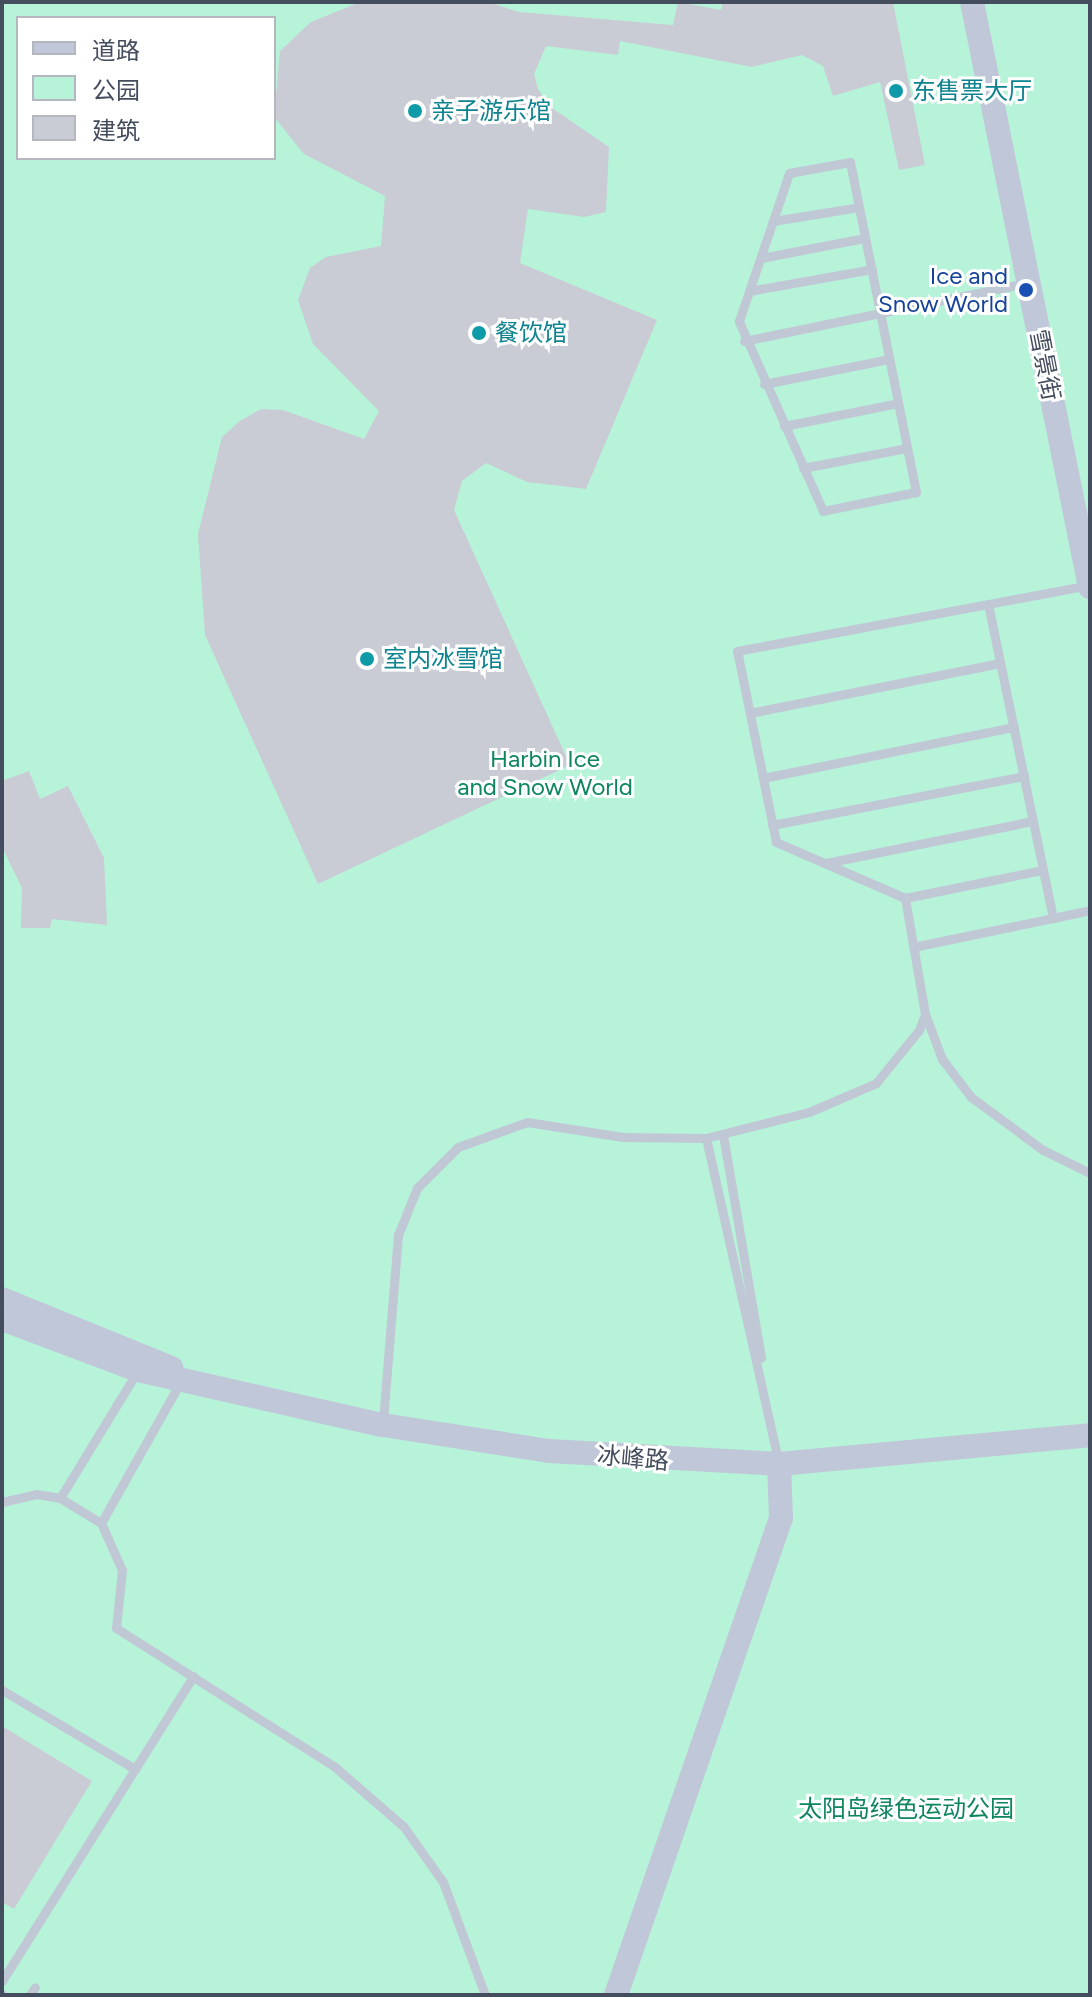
<!DOCTYPE html>
<meta charset="utf-8">
<style>
body{margin:0}
#map{position:relative;width:1092px;height:1997px;overflow:hidden;background:#f1eeee;font-family:Figtree,"Noto Sans SC",sans-serif}
div>[style]{position:absolute}
.green>*{inset:0;background:#b7f3d9}
.building>*{inset:0;background:#c9ccd4}
.lane>*{height:9px;margin:-4.5px;padding:0 4.5px;transform-origin:4.5px;border-radius:4.5px;background:#c0c7d5}
.secondary>*{height:24px;margin:-12px;padding:0 12px;transform-origin:12px;border-radius:12px;background:#bfc7d9}
.dots>*{width:22px;height:22px;translate:-50% -50%;box-sizing:border-box;border:4px solid #fff;border-radius:50%}
span{translate:-50% -50%;white-space:nowrap;text-align:center;line-height:1.15;-webkit-text-stroke:6px #fff;paint-order:stroke}
.culture-label{font-size:24px;color:#0d838f}
.left{translate:0 -50%;text-align:left}
.transit-label{font-size:24px;color:#164399}
.right{translate:-100% -50%;text-align:right}
.street-label{font-size:24px;color:#444d5d}
.park-label{font-size:24px;color:#0d865f}
.frame{position:absolute;inset:0;border:4px solid #444d5d;pointer-events:none}
.legend{position:absolute;left:16px;top:16px;width:260px;height:144px;box-sizing:border-box;background:#fff;border:2px solid #b4b8be;margin:0;padding:10px 14px;list-style:none;font-size:24px;color:#444d5d}
.legend li{display:flex;align-items:center;gap:16px;height:40px}
.legend b{width:40px;border:2px solid #b4b8be}
</style>
<div id="map">
<div class="green">
<i style="clip-path:polygon(evenodd,2px 2px,1090px 2px,1090px 1995px,2px 1995px,2px 2px,18px 18px,274px 18px,274px 158px,18px 158px,18px 18px)"></i>
</div>
<div class="building">
<i style="clip-path:polygon(360px 2px,488px 2px,519px 12px,673px 25px,678px 2px,721px 10px,723px 2px,893px 2px,925px 165px,899px 170px,880px 82px,833px 96px,823px 66px,802px 55px,752px 67px,620px 41px,618px 55px,546px 46px,534px 74px,538px 89px,549px 106px,609px 147px,606px 212px,584px 217px,528px 209px,520px 263px,657px 320px,586px 489px,527px 482px,486px 463px,462px 481px,454px 510px,570px 765px,318px 884px,205px 635px,198px 534px,222px 437px,240px 421px,261px 409px,283px 410px,364px 439px,379px 411px,313px 344px,298px 300px,310px 268px,326px 257px,381px 246px,385px 196px,304px 154px,274px 117px,280px 51px,311px 22px)"></i>
<i style="clip-path:polygon(29px 771px,40px 799px,68px 786px,104px 858px,107px 925px,52px 919px,50px 928px,21px 928px,22px 888px,2px 847px,2px 781px)"></i>
<i style="clip-path:polygon(2px 1726px,92px 1781px,14px 1909px,2px 1902px)"></i>
</div>
<div class="lane">
<i style="left:850px;top:162px;width:337px;rotate:78.7deg"></i>
<i style="left:916px;top:492px;width:95px;rotate:168.5deg"></i>
<i style="left:823px;top:511px;width:208px;rotate:-113.9deg"></i>
<i style="left:739px;top:321px;width:156px;rotate:-71.3deg"></i>
<i style="left:789px;top:173px;width:62px;rotate:-10.2deg"></i>
<i style="left:773px;top:221px;width:87px;rotate:-9.2deg"></i>
<i style="left:761px;top:258px;width:106px;rotate:-10.9deg"></i>
<i style="left:749px;top:291px;width:125px;rotate:-10.1deg"></i>
<i style="left:744px;top:341px;width:289px;rotate:-11.6deg"></i>
<i style="left:764px;top:384px;width:127px;rotate:-11.3deg"></i>
<i style="left:784px;top:426px;width:116px;rotate:-11.4deg"></i>
<i style="left:803px;top:468px;width:106px;rotate:-10.9deg"></i>
<i style="left:988px;top:604px;width:272px;rotate:78.3deg"></i>
<i style="left:750px;top:713px;width:255px;rotate:-11.3deg"></i>
<i style="left:763px;top:778px;width:256px;rotate:-11.5deg"></i>
<i style="left:772px;top:825px;width:257px;rotate:-11deg"></i>
<i style="left:826px;top:863px;width:211px;rotate:-11.5deg"></i>
<i style="left:905px;top:898px;width:141px;rotate:-156.5deg"></i>
<i style="left:776px;top:842px;width:195px;rotate:-101.5deg"></i>
<i style="left:737px;top:651px;width:358px;rotate:-10.6deg"></i>
<i style="left:913px;top:947px;width:143px;rotate:-11.7deg"></i>
<i style="left:925px;top:1014px;width:48px;rotate:69.3deg"></i>
<i style="left:942px;top:1059px;width:48px;rotate:52.7deg"></i>
<i style="left:971px;top:1097px;width:89px;rotate:36.4deg"></i>
<i style="left:1043px;top:1150px;width:52px;rotate:26.1deg"></i>
<i style="left:723px;top:1135px;width:226px;rotate:80.3deg"></i>
<i style="left:706px;top:1138px;width:331px;rotate:77.4deg"></i>
<i style="left:383px;top:1421px;width:187px;rotate:-85.4deg"></i>
<i style="left:398px;top:1235px;width:51px;rotate:-68deg"></i>
<i style="left:417px;top:1188px;width:58px;rotate:-45deg"></i>
<i style="left:458px;top:1147px;width:73px;rotate:-19.9deg"></i>
<i style="left:527px;top:1122px;width:97px;rotate:8.9deg"></i>
<i style="left:623px;top:1137px;width:83px;rotate:0.7deg"></i>
<i style="left:706px;top:1138px;width:106px;rotate:-14.2deg"></i>
<i style="left:809px;top:1112px;width:73px;rotate:-23.4deg"></i>
<i style="left:876px;top:1083px;width:68px;rotate:-50.9deg"></i>
<i style="left:919px;top:1030px;width:17px;rotate:-69deg"></i>
<i style="left:925px;top:1014px;width:118px;rotate:-99.8deg"></i>
<i style="left:905px;top:898px;width:141px;rotate:-11.5deg"></i>
<i style="left:1043px;top:870px;width:49px;rotate:78.2deg"></i>
<i style="left:1053px;top:918px;width:38px;rotate:-12deg"></i>
<i style="left:60px;top:1498px;width:148px;rotate:-58.6deg"></i>
<i style="left:2px;top:1502px;width:35px;rotate:-13deg"></i>
<i style="left:36px;top:1494px;width:24px;rotate:9deg"></i>
<i style="left:60px;top:1498px;width:48px;rotate:31.4deg"></i>
<i style="left:101px;top:1523px;width:51px;rotate:65.9deg"></i>
<i style="left:122px;top:1570px;width:58px;rotate:95.9deg"></i>
<i style="left:116px;top:1628px;width:259px;rotate:32.4deg"></i>
<i style="left:335px;top:1767px;width:91px;rotate:41deg"></i>
<i style="left:404px;top:1827px;width:67px;rotate:54.7deg"></i>
<i style="left:443px;top:1882px;width:121px;rotate:69.6deg"></i>
<i style="left:101px;top:1523px;width:161px;rotate:-60.6deg"></i>
<i style="left:2px;top:1690px;width:155px;rotate:30.7deg"></i>
<i style="left:2px;top:1981px;width:360px;rotate:-57.9deg"></i>
<i style="left:2px;top:1994px;width:1px;rotate:45deg"></i>
<i style="left:30px;top:1995px;width:9px;rotate:-58deg"></i>
</div>
<div class="secondary">
<i style="left:972px;top:2px;width:597px;rotate:78.6deg"></i>
<i style="left:2px;top:1299px;width:183px;rotate:22.2deg"></i>
<i style="left:2px;top:1319px;width:145px;rotate:20.6deg"></i>
<i style="left:138px;top:1370px;width:251px;rotate:12.7deg"></i>
<i style="left:383px;top:1425px;width:168px;rotate:8.9deg"></i>
<i style="left:549px;top:1451px;width:230px;rotate:3.2deg"></i>
<i style="left:779px;top:1464px;width:312px;rotate:-5.3deg"></i>
<i style="left:616px;top:1995px;width:505px;rotate:-70.92deg"></i>
<i style="left:781px;top:1518px;width:54px;rotate:-92.1deg"></i>
</div>
<div class="dots">
<i style="left:896px;top:91px;background:#0f9aa8"></i>
<i style="left:415px;top:111px;background:#0f9aa8"></i>
<i style="left:1026px;top:290px;background:#1a4fb4"></i>
<i style="left:479px;top:333px;background:#0f9aa8"></i>
<i style="left:367px;top:659px;background:#0f9aa8"></i>
</div>
<div class="culture-label">
<span class="left" style="left:912px;top:91px">东售票大厅</span>
<span class="left" style="left:431px;top:111px">亲子游乐馆</span>
<span class="left" style="left:495px;top:333px">餐饮馆</span>
<span class="left" style="left:383px;top:659px">室内冰雪馆</span>
</div>
<div class="transit-label">
<span class="right" style="left:1008px;top:290px">Ice and<br>Snow World</span>
</div>
<div class="street-label">
<span style="left:1045px;top:365px;rotate:79deg">雪景街</span>
<span style="left:633px;top:1458px;rotate:5deg">冰峰路</span>
</div>
<div class="park-label">
<span style="left:545px;top:773px">Harbin Ice<br>and Snow World</span>
<span style="left:906px;top:1809px">太阳岛绿色运动公园</span>
</div>
<div class="frame"></div>
<ul class="legend">
<li><b style="height:10px;background:#bfc7d9"></b>道路</li>
<li><b style="height:22px;background:#b7f3d9"></b>公园</li>
<li><b style="height:22px;background:#c9ccd4"></b>建筑</li>
</ul>
</div>
